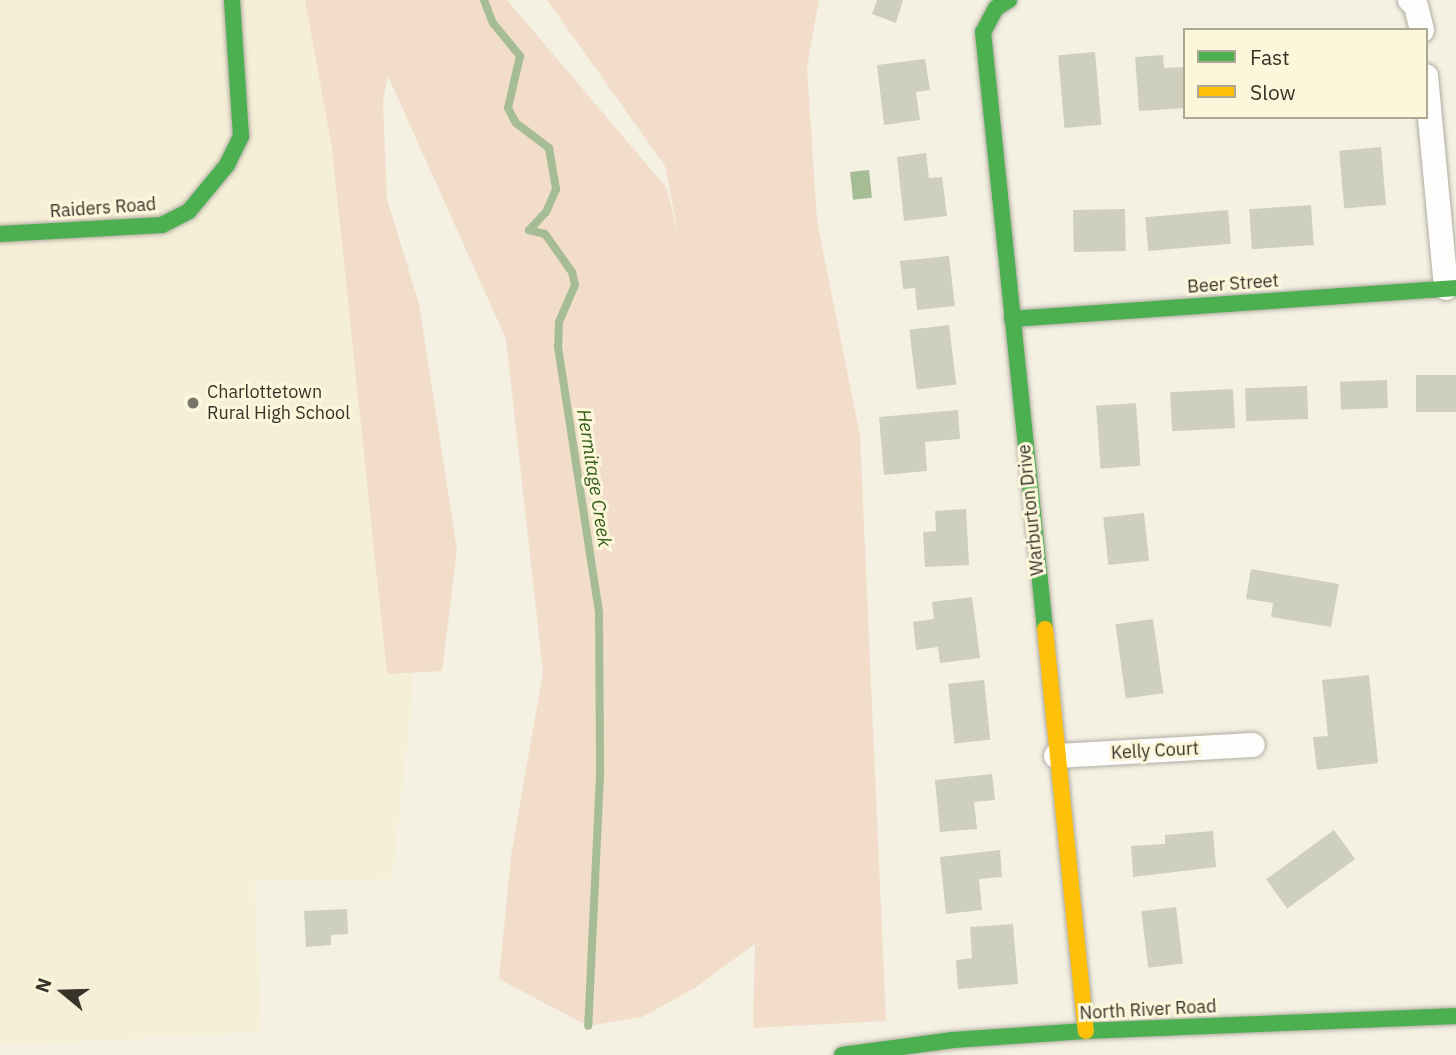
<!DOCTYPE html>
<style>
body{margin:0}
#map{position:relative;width:1456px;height:1055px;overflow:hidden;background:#f4f1e3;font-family:"IBM Plex Sans",sans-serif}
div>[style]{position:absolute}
.built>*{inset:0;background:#f6efd7}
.green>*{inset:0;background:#f2ddca}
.water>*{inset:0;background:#a5bc94;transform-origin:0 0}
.stream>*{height:8px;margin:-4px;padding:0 4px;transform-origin:4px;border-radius:4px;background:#a5bc94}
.building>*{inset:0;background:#cfcfbd;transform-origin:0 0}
.roads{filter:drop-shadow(0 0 2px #afaca1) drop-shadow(0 0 2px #afaca1)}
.street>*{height:24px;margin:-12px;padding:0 12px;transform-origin:12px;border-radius:12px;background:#fdfdfb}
.fast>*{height:16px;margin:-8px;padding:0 8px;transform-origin:8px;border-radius:8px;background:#4caf50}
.slow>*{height:16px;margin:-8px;padding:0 8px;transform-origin:8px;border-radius:8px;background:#ffc107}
.dots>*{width:19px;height:19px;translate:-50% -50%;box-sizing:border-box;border:4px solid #fcf6db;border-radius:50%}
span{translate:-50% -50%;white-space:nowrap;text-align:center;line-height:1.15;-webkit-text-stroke:6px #fcf6db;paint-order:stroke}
.street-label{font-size:18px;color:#363329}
.poi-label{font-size:18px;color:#363329}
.left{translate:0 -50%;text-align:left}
.water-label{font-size:19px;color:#345f18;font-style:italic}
.legend{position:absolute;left:1183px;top:28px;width:245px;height:91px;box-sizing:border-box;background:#fcf6db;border:2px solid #ada894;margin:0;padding:9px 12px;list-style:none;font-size:21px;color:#363329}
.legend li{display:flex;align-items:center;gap:14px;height:35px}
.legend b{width:35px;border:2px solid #ada894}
.north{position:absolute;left:28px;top:957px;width:70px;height:70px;-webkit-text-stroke:5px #fcf6db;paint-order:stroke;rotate:289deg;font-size:19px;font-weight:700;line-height:28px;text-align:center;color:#363329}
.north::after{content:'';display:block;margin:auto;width:24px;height:32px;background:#363329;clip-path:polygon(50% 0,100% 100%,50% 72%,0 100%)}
</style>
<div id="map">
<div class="built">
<i style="clip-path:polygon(0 0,334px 0,358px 118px,413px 688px,392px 879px,254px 881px,262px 1032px,0 1046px)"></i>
</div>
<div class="green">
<i style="clip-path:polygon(305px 0,507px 0,666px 187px,678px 233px,665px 166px,547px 0,819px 0,807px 67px,817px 221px,860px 435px,886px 1021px,753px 1028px,755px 944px,695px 988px,642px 1017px,588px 1026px,499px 979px,511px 856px,543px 672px,506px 339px,388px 76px,383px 101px,387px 199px,419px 304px,457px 550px,442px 671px,387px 674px,332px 148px)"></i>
</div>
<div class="water">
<i style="left:869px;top:170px;width:28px;height:19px;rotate:84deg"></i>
</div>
<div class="stream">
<i style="left:484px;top:0;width:25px;rotate:69deg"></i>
<i style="left:493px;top:23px;width:43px;rotate:50.7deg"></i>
<i style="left:520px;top:56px;width:53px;rotate:103deg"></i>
<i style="left:508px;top:108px;width:17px;rotate:62deg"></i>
<i style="left:516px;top:123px;width:41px;rotate:37.1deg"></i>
<i style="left:549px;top:148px;width:42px;rotate:80.3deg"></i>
<i style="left:556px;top:189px;width:25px;rotate:113deg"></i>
<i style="left:546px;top:212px;width:25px;rotate:133deg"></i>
<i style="left:529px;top:230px;width:16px;rotate:14deg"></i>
<i style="left:545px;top:234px;width:47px;rotate:54.6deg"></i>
<i style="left:572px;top:272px;width:13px;rotate:77deg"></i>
<i style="left:575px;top:285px;width:40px;rotate:113.4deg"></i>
<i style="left:559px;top:322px;width:25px;rotate:92deg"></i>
<i style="left:558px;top:347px;width:269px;rotate:81.2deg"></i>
<i style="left:599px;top:613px;width:163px;rotate:89.6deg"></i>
<i style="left:600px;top:776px;width:250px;rotate:92.7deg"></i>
</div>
<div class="building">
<i style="clip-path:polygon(877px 0,903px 0,896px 23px,872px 14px)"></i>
<i style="left:1095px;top:52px;width:73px;height:37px;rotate:85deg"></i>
<i style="clip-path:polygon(1163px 55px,1164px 68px,1185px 67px,1185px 108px,1139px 111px,1135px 57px)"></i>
<i style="clip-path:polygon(925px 59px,930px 90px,916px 92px,920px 120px,884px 125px,877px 65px)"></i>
<i style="left:1381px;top:147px;width:58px;height:42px;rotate:85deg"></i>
<i style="clip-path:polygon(926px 153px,929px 178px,942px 177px,947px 216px,904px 221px,897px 157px)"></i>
<i style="left:1311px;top:205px;width:40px;height:62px;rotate:86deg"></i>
<i style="left:1125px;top:209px;width:42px;height:52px;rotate:89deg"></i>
<i style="left:1228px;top:210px;width:34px;height:83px;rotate:85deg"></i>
<i style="clip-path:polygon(949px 256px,955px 306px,917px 310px,915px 288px,903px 289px,900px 261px)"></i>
<i style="left:949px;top:325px;width:60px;height:40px;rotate:83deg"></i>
<i style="left:1456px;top:375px;width:37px;height:40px;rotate:90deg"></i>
<i style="left:1387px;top:380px;width:28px;height:47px;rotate:88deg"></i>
<i style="left:1307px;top:386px;width:33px;height:62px;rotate:88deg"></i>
<i style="left:1233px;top:389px;width:39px;height:63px;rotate:87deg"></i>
<i style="left:1136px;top:403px;width:63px;height:40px;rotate:86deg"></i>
<i style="clip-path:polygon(958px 410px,960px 439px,925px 442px,927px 471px,884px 475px,879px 417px)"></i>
<i style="clip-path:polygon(966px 509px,969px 565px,925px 567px,923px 532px,936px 531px,935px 511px)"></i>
<i style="left:1144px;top:513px;width:48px;height:41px;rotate:84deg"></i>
<i style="clip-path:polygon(1251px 569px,1339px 584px,1331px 627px,1271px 617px,1273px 603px,1246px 599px)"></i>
<i style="clip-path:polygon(972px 597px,980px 658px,940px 663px,938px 647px,916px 650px,913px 622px,934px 619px,932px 602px)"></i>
<i style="left:1153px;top:619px;width:75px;height:38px;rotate:82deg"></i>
<i style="clip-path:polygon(1369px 675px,1378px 763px,1317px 770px,1313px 737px,1328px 736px,1322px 680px)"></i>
<i style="left:984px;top:680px;width:60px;height:36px;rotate:84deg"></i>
<i style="clip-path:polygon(992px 774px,995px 800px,974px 802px,977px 829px,940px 832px,935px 780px)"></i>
<i style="left:1334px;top:830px;width:36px;height:84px;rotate:54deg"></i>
<i style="clip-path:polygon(1213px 831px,1216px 867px,1133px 877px,1131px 846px,1165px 844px,1165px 835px)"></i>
<i style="clip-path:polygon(1000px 850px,1002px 877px,979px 879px,982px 910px,946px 914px,940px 857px)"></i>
<i style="left:1176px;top:907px;width:57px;height:35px;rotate:83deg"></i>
<i style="clip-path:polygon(347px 909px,348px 934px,331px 935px,331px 945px,306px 947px,304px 911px)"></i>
<i style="clip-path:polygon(1013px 924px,1018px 984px,958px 989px,956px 960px,972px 958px,970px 927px)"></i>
</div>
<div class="roads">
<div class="street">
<i style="left:1410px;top:0;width:8px;rotate:45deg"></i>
<i style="left:1416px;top:6px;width:25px;rotate:76deg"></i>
<i style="left:1426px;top:76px;width:213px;rotate:84.6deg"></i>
<i style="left:1056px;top:756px;width:197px;rotate:-3.2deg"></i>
</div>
<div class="fast">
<i style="left:1009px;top:0;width:15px;rotate:148deg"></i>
<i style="left:996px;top:8px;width:27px;rotate:118deg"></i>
<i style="left:983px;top:32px;width:600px;rotate:84.07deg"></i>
<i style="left:0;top:234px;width:162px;rotate:-3.2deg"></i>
<i style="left:162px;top:225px;width:30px;rotate:-27deg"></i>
<i style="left:189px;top:211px;width:60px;rotate:-50.4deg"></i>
<i style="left:227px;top:165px;width:32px;rotate:-64deg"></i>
<i style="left:241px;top:136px;width:136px;rotate:-93.8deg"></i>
<i style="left:1012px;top:319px;width:445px;rotate:-4deg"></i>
<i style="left:842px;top:1055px;width:112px;rotate:-7.7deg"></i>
<i style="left:953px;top:1040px;width:133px;rotate:-3.9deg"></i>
<i style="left:1086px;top:1031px;width:370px;rotate:-2.3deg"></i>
</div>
<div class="slow">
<i style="left:1045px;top:629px;width:404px;rotate:84.2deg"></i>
</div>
</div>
<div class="dots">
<i style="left:193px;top:403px;background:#78766a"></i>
</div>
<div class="street-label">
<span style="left:103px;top:208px;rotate:-4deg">Raiders Road</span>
<span style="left:1233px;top:284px;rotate:-4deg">Beer Street</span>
<span style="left:1031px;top:510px;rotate:-96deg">Warburton Drive</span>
<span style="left:1155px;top:751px;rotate:-3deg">Kelly Court</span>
<span style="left:1148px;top:1010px;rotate:-3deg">North River Road</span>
</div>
<div class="poi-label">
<span class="left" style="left:207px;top:403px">Charlottetown<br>Rural High School</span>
</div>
<div class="water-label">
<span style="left:594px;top:478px;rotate:81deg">Hermitage Creek</span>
</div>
<ul class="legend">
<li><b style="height:9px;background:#4caf50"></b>Fast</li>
<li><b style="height:9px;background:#ffc107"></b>Slow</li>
</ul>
<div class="north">N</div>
</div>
